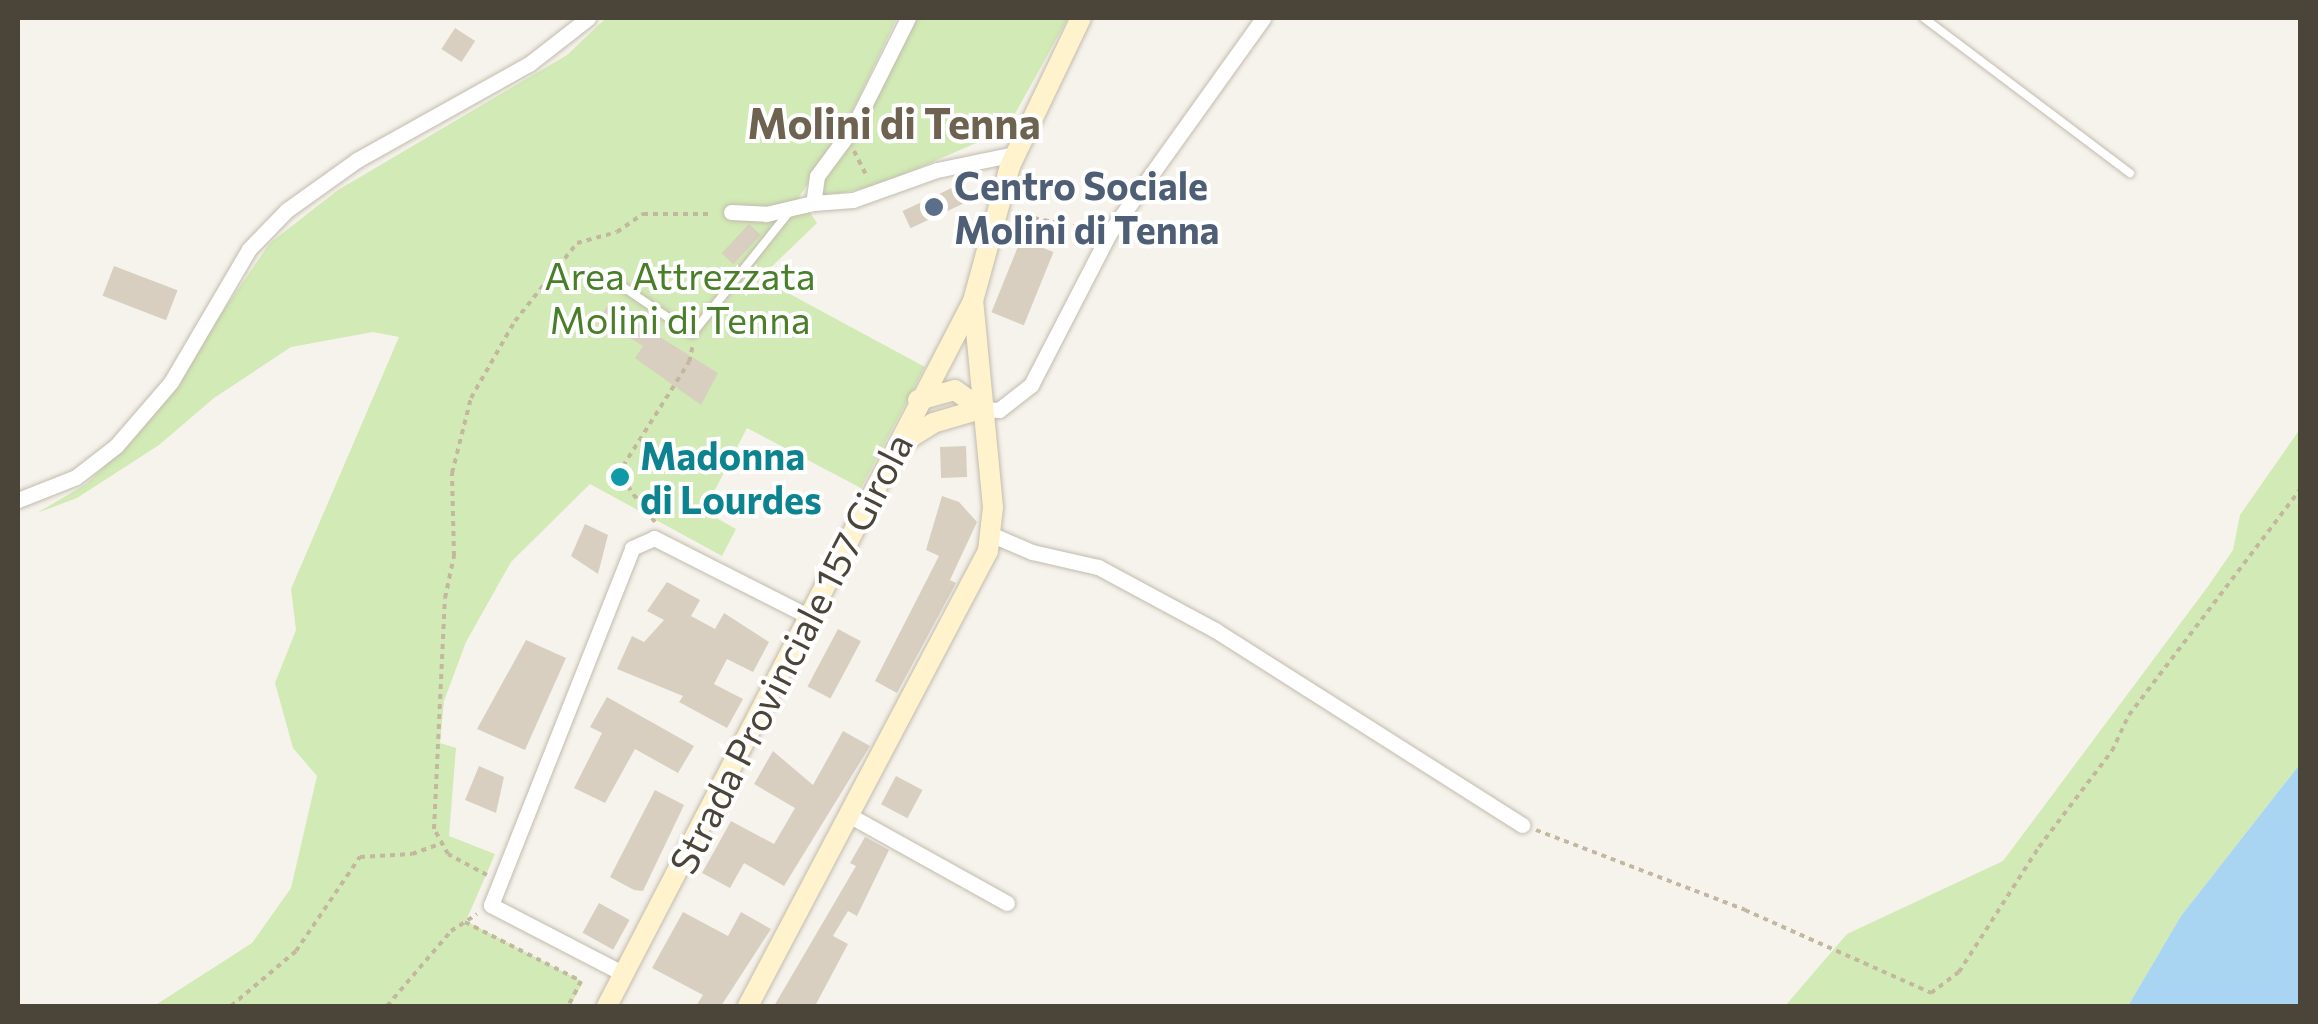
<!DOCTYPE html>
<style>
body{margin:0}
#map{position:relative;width:2318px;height:1024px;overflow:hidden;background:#f6f3ec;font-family:Commissioner,sans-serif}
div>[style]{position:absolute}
.green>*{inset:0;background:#d2eab5}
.water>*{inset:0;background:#a9d4f2}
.building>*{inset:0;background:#d8cfc1;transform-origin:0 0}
.path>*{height:4px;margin-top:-2px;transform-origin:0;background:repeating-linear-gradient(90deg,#c4b79f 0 5px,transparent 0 10px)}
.roads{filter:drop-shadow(0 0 2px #c2bbae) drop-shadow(0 0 2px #c2bbae)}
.lane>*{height:8px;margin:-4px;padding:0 4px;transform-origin:4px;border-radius:4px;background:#fff}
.street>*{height:15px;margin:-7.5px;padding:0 7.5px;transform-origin:7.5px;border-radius:7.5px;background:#fff}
.secondary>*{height:20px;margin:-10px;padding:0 10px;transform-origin:10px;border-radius:10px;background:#fff3cd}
.dots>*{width:28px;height:28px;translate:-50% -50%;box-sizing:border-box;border:5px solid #fff;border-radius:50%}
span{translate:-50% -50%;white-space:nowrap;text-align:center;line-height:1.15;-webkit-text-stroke:8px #fff;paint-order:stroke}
.service-label{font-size:38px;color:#4e5e75;font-weight:700}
.left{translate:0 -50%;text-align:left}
.park-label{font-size:38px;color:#4a7f2a}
.culture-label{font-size:38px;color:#0d838f;font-weight:700}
.street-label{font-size:38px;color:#4b4439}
.quarter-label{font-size:42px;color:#6e6250;font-weight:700}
.frame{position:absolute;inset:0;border:20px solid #4b4439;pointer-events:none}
</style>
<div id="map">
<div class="green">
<i style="clip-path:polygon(606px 18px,897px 18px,843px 131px,799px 197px,817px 223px,760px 278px,925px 367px,861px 488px,747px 428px,704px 511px,736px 529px,722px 556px,590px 484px,511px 562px,466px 642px,444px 701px,440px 743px,456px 748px,449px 836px,495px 854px,466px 921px,583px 982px,570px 1006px,154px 1006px,252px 943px,291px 888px,317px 776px,293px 748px,275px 683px,296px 630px,291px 589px,399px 337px,373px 332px,291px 347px,214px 398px,159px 445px,77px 498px,37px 513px,86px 484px,137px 435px,270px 243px,338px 190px,567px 55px)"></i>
<i style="clip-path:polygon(909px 18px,1068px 18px,1006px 130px,877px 186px,821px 197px,819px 181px)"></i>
<i style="clip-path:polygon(2300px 429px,2300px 764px,2181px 916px,2128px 1006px,1785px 1006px,1847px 934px,2003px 861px,2209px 585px,2233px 550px,2240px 515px)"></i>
</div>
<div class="water">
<i style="clip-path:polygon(2300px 764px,2300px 1006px,2128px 1006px,2181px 916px)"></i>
</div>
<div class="building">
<i style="left:455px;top:28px;width:24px;height:25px;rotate:33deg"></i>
<i style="left:956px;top:186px;width:19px;height:59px;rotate:65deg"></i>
<i style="left:749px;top:224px;width:16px;height:40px;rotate:43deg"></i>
<i style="left:1021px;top:239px;width:35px;height:79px;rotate:22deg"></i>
<i style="left:114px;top:266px;width:68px;height:32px;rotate:21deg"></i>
<i style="clip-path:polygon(608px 305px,718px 373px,701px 405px,635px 358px,643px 346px,599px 319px)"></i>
<i style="left:966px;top:446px;width:31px;height:26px;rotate:88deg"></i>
<i style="clip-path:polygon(942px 496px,959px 502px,977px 522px,950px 580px,956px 583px,897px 693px,875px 681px,939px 556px,926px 550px)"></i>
<i style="clip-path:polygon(585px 524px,608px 535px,598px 574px,571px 556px)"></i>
<i style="clip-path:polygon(667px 582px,700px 600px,691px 616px,715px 629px,724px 613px,769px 642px,753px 672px,727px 659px,714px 684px,743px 699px,727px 728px,679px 702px,683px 696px,617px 669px,632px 636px,644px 642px,664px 620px,647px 611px)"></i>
<i style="left:838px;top:629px;width:26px;height:65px;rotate:28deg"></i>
<i style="clip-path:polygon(526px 640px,566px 658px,525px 750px,477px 729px)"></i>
<i style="clip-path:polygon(607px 697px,694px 746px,678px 773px,635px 749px,605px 803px,574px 788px,602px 733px,590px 727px)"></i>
<i style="clip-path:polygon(843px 731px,870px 746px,784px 886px,744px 863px,730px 888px,702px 873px,731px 821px,774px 844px,795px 808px,754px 784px,773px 751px,813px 785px)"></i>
<i style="clip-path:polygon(479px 766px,504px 777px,496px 813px,465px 800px)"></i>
<i style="left:896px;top:776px;width:30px;height:32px;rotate:28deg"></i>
<i style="clip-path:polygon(655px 790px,684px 805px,643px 891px,634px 890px,610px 877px)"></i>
<i style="clip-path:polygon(865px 837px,889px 850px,857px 916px,848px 911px,833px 936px,848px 944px,815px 1006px,774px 1006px,856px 866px,850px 863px)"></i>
<i style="left:599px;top:903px;width:35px;height:34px;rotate:29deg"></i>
<i style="clip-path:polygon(683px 912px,728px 936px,741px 912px,771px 929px,721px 1006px,696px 1006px,703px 995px,652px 968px)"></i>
</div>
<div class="path">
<i style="left:854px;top:151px;width:30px;rotate:63deg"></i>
<i style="left:1014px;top:214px;width:80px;rotate:11.6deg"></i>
<i style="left:655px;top:522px;width:41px;rotate:-128deg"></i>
<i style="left:630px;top:490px;width:25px;rotate:-106deg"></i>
<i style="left:623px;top:466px;width:123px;rotate:-57.6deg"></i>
<i style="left:689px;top:362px;width:18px;rotate:-77deg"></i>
<i style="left:1536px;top:830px;width:224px;rotate:20.9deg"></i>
<i style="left:1745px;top:910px;width:204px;rotate:24deg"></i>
<i style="left:1931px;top:993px;width:35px;rotate:-37deg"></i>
<i style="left:1959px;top:972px;width:148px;rotate:-57.4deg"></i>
<i style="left:2039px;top:847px;width:121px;rotate:-52.8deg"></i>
<i style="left:2112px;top:751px;width:40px;rotate:-65deg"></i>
<i style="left:2129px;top:715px;width:283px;rotate:-52.8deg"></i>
<i style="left:487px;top:875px;width:44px;rotate:-151.7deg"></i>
<i style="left:448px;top:854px;width:29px;rotate:-119deg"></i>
<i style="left:434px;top:829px;width:231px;rotate:-87.3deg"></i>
<i style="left:445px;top:598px;width:43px;rotate:-77.9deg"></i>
<i style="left:454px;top:556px;width:83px;rotate:-91.4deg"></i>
<i style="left:452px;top:473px;width:77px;rotate:-75.8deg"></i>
<i style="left:471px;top:398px;width:89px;rotate:-60.3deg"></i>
<i style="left:515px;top:321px;width:100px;rotate:-51.5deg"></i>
<i style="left:577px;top:243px;width:41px;rotate:-15.4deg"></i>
<i style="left:617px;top:232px;width:32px;rotate:-35deg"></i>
<i style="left:643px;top:214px;width:70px"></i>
<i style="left:465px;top:922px;width:130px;rotate:27deg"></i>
<i style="left:581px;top:981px;width:28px;rotate:117deg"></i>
<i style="left:231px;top:1006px;width:85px;rotate:-40.2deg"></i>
<i style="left:296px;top:951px;width:114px;rotate:-55.8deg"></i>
<i style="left:360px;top:857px;width:52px;rotate:-3.3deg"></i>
<i style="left:412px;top:854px;width:32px;rotate:-20deg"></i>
<i style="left:387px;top:1006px;width:99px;rotate:-49.5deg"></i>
<i style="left:451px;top:931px;width:31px;rotate:-33deg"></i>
</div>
<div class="roads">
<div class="lane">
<i style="left:1924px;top:18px;width:258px;rotate:37deg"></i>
<i style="left:610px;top:278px;width:99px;rotate:34.3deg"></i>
<i style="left:692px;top:334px;width:156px;rotate:-51.5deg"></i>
</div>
<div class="street">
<i style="left:908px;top:18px;width:121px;rotate:116.6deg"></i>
<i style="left:854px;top:126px;width:62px;rotate:126.5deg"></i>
<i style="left:817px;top:176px;width:27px;rotate:98deg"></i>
<i style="left:813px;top:203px;width:40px;rotate:-4.3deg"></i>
<i style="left:853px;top:200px;width:89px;rotate:-19.7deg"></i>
<i style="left:937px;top:170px;width:80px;rotate:-11.6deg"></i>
<i style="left:731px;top:212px;width:35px;rotate:3deg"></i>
<i style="left:766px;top:214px;width:48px;rotate:-13.2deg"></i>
<i style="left:981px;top:409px;width:18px;rotate:3deg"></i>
<i style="left:999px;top:410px;width:41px;rotate:-38deg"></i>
<i style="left:1031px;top:385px;width:172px;rotate:-62.7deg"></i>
<i style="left:1110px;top:232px;width:263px;rotate:-54.4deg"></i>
<i style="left:18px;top:500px;width:62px;rotate:-21.6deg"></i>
<i style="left:76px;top:477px;width:51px;rotate:-37.8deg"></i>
<i style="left:116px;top:446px;width:84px;rotate:-49.3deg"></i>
<i style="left:171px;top:382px;width:154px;rotate:-59.6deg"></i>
<i style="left:249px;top:249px;width:54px;rotate:-45.7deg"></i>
<i style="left:287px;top:210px;width:86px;rotate:-35.5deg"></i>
<i style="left:357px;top:160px;width:197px;rotate:-29.2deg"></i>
<i style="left:529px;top:64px;width:75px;rotate:-37.9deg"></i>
<i style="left:990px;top:534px;width:46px;rotate:23.2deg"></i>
<i style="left:1032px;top:552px;width:68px;rotate:12.8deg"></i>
<i style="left:1098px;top:567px;width:133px;rotate:28.3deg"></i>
<i style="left:1215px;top:630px;width:364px;rotate:32.4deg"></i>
<i style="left:847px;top:814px;width:183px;rotate:29.1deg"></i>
<i style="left:624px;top:974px;width:150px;rotate:-152.6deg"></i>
<i style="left:491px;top:905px;width:384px;rotate:-68.4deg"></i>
<i style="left:632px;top:548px;width:24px;rotate:-24deg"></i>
<i style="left:654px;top:538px;width:175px;rotate:26.9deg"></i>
</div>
<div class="secondary">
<i style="left:918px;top:400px;width:38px;rotate:-15deg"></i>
<i style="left:955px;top:390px;width:32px;rotate:36deg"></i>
<i style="left:903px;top:442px;width:36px;rotate:-32deg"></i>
<i style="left:933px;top:423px;width:50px;rotate:-16.3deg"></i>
<i style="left:607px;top:1006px;width:792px;rotate:-62.56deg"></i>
<i style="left:748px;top:1006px;width:514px;rotate:-62.19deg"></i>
<i style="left:988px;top:551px;width:44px;rotate:-83.5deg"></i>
<i style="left:993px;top:507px;width:207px;rotate:-95.5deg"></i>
<i style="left:973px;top:301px;width:140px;rotate:-74.7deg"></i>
<i style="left:1010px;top:166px;width:164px;rotate:-64.4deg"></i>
</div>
</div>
<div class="dots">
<i style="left:934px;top:207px;background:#5c6f8a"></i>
<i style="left:620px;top:477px;background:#0f9aa8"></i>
</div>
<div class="service-label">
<span class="left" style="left:954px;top:207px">Centro Sociale<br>Molini di Tenna</span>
</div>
<div class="park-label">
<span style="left:680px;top:297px">Area Attrezzata<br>Molini di Tenna</span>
</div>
<div class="culture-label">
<span class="left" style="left:640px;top:477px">Madonna<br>di Lourdes</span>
</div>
<div class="street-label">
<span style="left:790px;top:653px;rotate:-63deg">Strada Provinciale 157 Girola</span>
</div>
<div class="quarter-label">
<span style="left:894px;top:122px">Molini di Tenna</span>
</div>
<div class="frame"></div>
</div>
